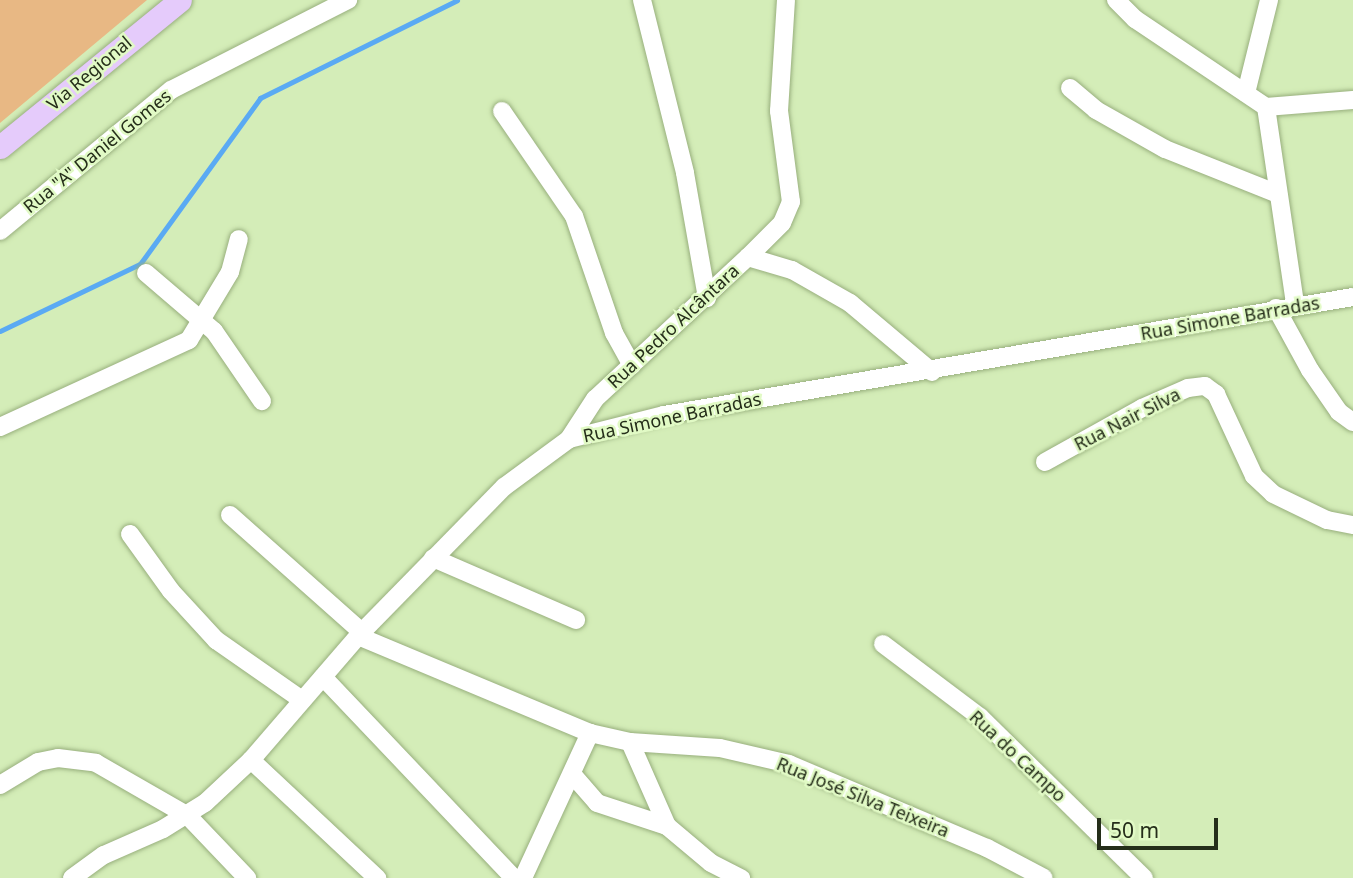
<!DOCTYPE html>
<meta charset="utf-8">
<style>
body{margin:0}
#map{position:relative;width:1353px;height:878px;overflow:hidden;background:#d4edb8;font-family:"Noto Sans",sans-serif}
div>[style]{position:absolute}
.green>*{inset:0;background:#e8b884}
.stream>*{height:5px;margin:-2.5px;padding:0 2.5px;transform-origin:2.5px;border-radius:2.5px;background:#5aaaf3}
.roads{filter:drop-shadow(0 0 2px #98af7d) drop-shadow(0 0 2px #98af7d)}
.minor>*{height:18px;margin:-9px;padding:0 9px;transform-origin:9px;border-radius:9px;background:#fff}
.major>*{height:23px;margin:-11.5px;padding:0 11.5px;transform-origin:11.5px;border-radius:11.5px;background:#e5cbfb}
span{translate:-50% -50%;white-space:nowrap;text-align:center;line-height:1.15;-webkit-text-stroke:5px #e1fac5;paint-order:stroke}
.street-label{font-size:18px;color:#252e1a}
.scale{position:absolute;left:1097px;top:818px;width:121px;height:32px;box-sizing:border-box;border:4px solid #252e1a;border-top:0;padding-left:9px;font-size:21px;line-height:24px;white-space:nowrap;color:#252e1a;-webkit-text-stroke:5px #e1fac5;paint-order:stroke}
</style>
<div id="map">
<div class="green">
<i style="clip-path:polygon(0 0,147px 0,0 123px)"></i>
</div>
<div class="stream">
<i style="left:0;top:331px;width:155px;rotate:-25.6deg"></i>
<i style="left:140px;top:264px;width:205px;rotate:-54.1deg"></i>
<i style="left:260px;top:98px;width:220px;rotate:-26.4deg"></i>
</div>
<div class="roads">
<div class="minor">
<i style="left:642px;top:0;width:178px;rotate:76deg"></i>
<i style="left:685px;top:173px;width:127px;rotate:80deg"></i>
<i style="left:1116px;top:0;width:27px;rotate:45deg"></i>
<i style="left:1135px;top:19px;width:158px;rotate:33.9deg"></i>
<i style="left:1266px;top:107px;width:87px;rotate:-4.6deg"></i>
<i style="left:1070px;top:88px;width:34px;rotate:40deg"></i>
<i style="left:1096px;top:110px;width:79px;rotate:29.5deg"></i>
<i style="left:1165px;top:149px;width:122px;rotate:21.7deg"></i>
<i style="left:1246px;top:93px;width:96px;rotate:-76.1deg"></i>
<i style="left:1266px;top:107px;width:199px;rotate:81.6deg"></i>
<i style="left:502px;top:111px;width:127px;rotate:55.6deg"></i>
<i style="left:574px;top:216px;width:124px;rotate:71.1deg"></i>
<i style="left:614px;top:333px;width:37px;rotate:61deg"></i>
<i style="left:0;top:231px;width:222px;rotate:-39.5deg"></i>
<i style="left:171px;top:90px;width:199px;rotate:-27deg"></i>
<i style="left:748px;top:257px;width:48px;rotate:-45deg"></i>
<i style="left:782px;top:223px;width:23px;rotate:-67deg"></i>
<i style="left:791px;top:202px;width:92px;rotate:-97.5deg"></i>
<i style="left:779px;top:111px;width:111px;rotate:-86.4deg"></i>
<i style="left:146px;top:273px;width:89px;rotate:40.5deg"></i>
<i style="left:214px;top:331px;width:85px;rotate:55.6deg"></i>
<i style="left:1276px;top:308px;width:71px;rotate:61.3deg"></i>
<i style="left:1310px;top:370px;width:51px;rotate:55.4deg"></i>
<i style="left:1339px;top:412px;width:17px;rotate:36deg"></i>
<i style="left:0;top:427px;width:208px;rotate:-24.7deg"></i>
<i style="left:189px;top:340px;width:79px;rotate:-58.9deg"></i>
<i style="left:230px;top:272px;width:34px;rotate:-75deg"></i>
<i style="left:569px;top:439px;width:48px;rotate:-57deg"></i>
<i style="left:595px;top:399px;width:209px;rotate:-42.9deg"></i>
<i style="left:748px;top:257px;width:46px;rotate:16.5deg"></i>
<i style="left:792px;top:270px;width:67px;rotate:29.6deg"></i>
<i style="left:850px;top:303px;width:107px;rotate:40.1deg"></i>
<i style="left:1045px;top:462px;width:111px;rotate:-29.1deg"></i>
<i style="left:1142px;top:408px;width:50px;rotate:-23.5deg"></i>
<i style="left:1188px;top:388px;width:17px;rotate:-7deg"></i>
<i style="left:1205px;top:386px;width:14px;rotate:36deg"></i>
<i style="left:1216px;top:394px;width:90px;rotate:65.1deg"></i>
<i style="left:1254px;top:476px;width:26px;rotate:43deg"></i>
<i style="left:1273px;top:494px;width:60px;rotate:25.7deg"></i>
<i style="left:1327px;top:520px;width:26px;rotate:11deg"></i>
<i style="left:230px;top:515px;width:178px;rotate:41.6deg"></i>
<i style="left:130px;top:534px;width:70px;rotate:54.3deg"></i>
<i style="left:171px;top:591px;width:67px;rotate:47.4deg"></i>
<i style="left:216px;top:640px;width:105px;rotate:34.9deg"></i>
<i style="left:433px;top:558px;width:156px;rotate:23.4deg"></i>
<i style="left:358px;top:636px;width:251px;rotate:22.7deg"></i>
<i style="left:590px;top:733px;width:41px;rotate:12.7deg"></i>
<i style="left:630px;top:742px;width:90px;rotate:3.8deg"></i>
<i style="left:720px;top:748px;width:71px;rotate:13.1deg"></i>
<i style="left:789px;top:764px;width:215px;rotate:23deg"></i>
<i style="left:987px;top:848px;width:64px;rotate:27.8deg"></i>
<i style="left:883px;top:644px;width:121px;rotate:37deg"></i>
<i style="left:980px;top:717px;width:230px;rotate:44.5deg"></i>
<i style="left:323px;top:677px;width:277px;rotate:46.5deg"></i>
<i style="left:630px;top:742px;width:92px;rotate:66.2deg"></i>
<i style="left:251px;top:760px;width:173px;rotate:43.1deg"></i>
<i style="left:572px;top:774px;width:38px;rotate:49deg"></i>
<i style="left:597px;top:803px;width:74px;rotate:18.2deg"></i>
<i style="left:667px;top:826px;width:57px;rotate:40.1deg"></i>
<i style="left:711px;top:863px;width:34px;rotate:27deg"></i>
<i style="left:0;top:785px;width:44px;rotate:-31.2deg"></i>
<i style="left:38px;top:762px;width:20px;rotate:-11deg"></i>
<i style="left:58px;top:758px;width:38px;rotate:7deg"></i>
<i style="left:96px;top:763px;width:106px;rotate:29.9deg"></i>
<i style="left:188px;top:816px;width:86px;rotate:46.4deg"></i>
<i style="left:72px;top:878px;width:39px;rotate:-36deg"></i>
<i style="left:104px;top:855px;width:64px;rotate:-23.8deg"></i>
<i style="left:163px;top:829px;width:49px;rotate:-31.8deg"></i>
<i style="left:205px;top:803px;width:63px;rotate:-43.1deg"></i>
<i style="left:251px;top:760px;width:164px;rotate:-49.2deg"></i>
<i style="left:358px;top:636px;width:209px;rotate:-45.6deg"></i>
<i style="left:504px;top:487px;width:81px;rotate:-36.4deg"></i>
<i style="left:569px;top:439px;width:98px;rotate:-14.2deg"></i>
<i style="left:664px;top:415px;width:699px;rotate:-9.72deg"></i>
<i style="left:523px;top:878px;width:160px;rotate:-65.2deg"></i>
</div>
<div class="major">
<i style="left:0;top:147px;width:232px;rotate:-39.2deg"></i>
</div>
</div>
<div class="street-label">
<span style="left:89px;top:73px;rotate:-40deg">Via Regional</span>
<span style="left:97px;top:151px;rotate:-39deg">Rua "A" Daniel Gomes</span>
<span style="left:1230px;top:318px;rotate:-10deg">Rua Simone Barradas</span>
<span style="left:673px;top:326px;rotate:-43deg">Rua Pedro Alcântara</span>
<span style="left:672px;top:417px;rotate:-12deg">Rua Simone Barradas</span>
<span style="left:1127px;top:419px;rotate:-27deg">Rua Nair Silva</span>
<span style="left:1018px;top:756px;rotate:43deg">Rua do Campo</span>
<span style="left:863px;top:797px;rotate:22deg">Rua José Silva Teixeira</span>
</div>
<div class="scale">50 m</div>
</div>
